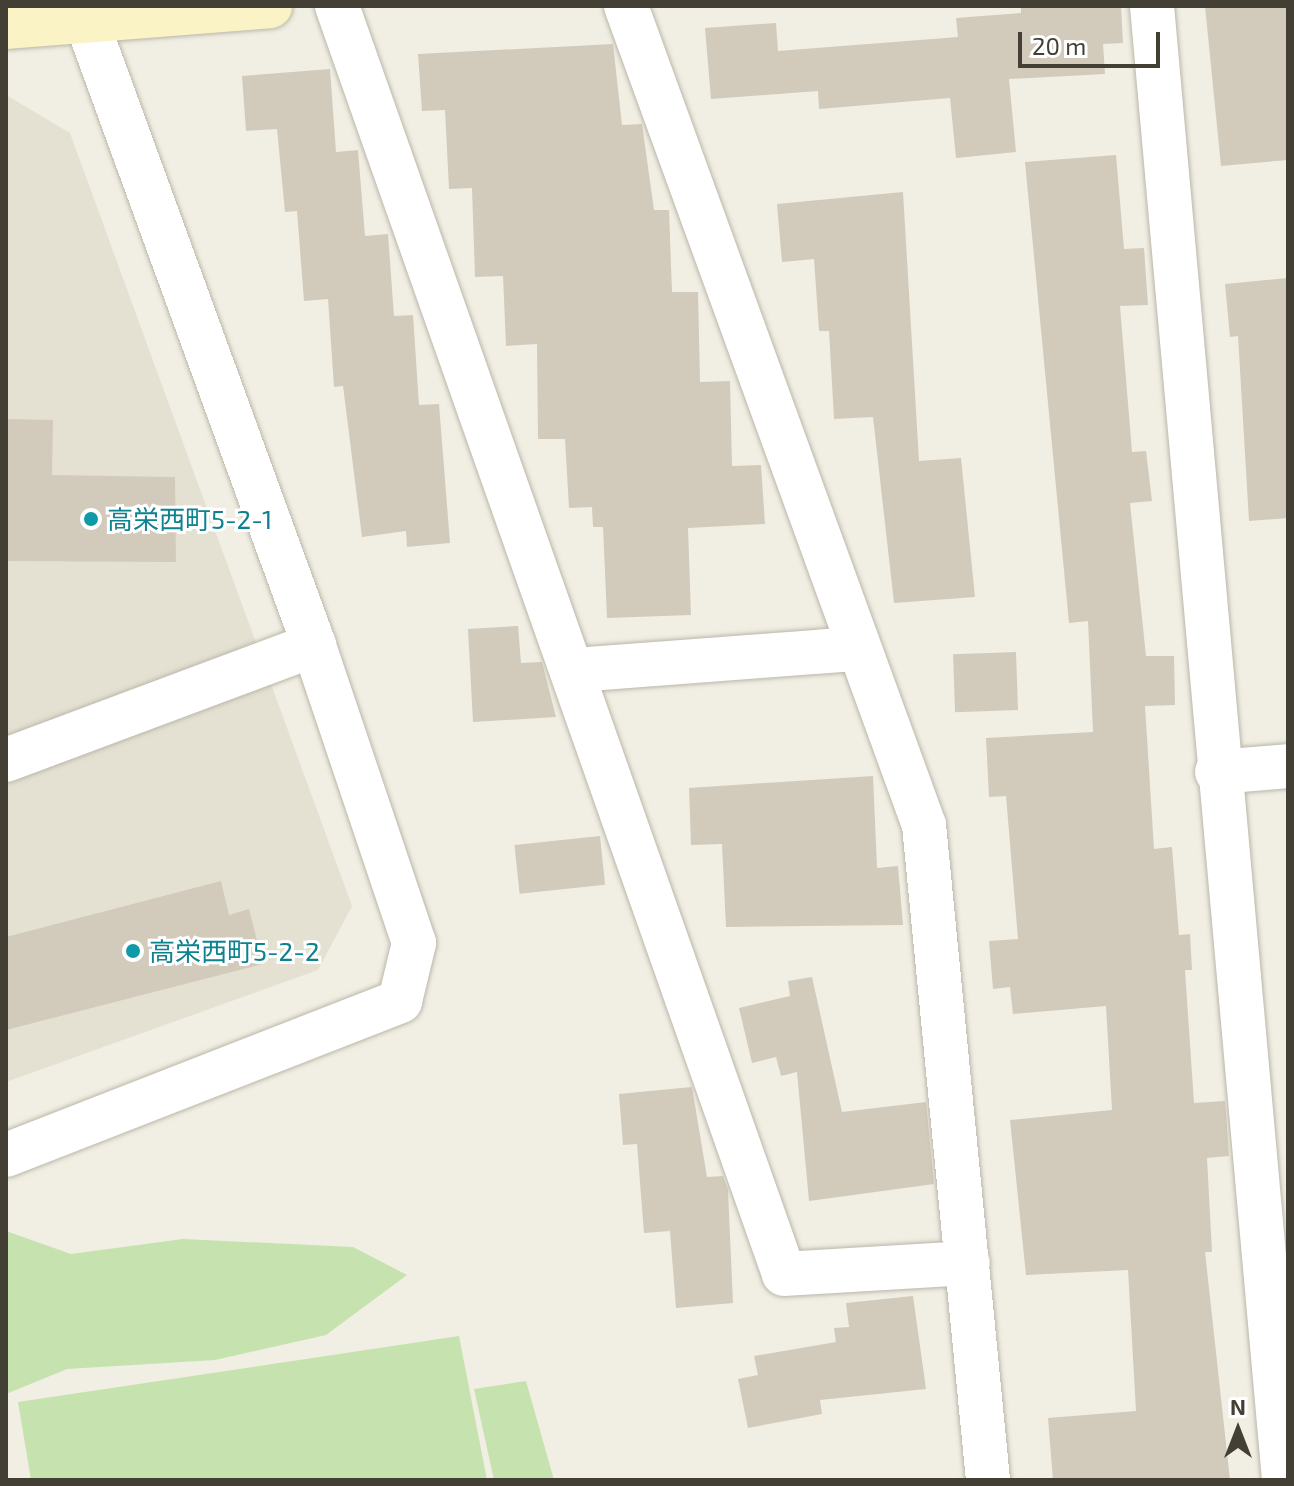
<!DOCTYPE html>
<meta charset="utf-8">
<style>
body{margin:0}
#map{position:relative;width:1294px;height:1486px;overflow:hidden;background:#f1eee4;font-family:"Exo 2","Noto Sans JP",sans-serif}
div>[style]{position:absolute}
.residential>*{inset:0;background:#e4e1d3}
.green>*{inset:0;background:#c6e3af}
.building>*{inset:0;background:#d2cbbb;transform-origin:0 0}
.roads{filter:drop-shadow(0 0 2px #bbb7a8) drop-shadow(0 0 2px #bbb7a8)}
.street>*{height:44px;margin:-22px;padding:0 22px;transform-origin:22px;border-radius:22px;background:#fff}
.secondary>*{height:44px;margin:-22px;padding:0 22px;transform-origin:22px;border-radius:22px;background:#faf3c5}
.dots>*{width:22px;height:22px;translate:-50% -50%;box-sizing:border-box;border:4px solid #fff;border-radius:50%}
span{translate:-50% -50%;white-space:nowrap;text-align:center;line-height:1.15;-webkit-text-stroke:6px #fff;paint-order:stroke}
.culture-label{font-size:26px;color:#0d838f}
.left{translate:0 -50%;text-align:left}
.frame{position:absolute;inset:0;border:8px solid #433f35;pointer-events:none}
.north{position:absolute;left:1198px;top:1390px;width:80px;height:80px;-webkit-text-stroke:6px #fff;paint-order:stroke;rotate:0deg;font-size:22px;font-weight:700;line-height:32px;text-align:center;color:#433f35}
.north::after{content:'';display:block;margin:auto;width:28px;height:36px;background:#433f35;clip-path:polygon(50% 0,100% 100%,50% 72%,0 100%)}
.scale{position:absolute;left:1018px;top:32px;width:142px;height:36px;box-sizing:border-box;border:4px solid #433f35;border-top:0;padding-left:10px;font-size:24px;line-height:28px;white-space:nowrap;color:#433f35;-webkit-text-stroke:6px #fff;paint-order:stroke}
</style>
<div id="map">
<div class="residential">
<i style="clip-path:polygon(6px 95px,70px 133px,352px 906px,318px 970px,6px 1082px)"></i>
</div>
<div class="green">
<i style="clip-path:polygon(6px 1231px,71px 1254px,183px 1239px,353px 1247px,407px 1275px,326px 1335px,215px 1360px,67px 1369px,6px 1394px)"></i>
<i style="clip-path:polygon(459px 1336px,487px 1480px,31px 1480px,18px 1402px)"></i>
<i style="clip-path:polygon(526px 1381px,554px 1480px,494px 1480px,474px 1389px)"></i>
</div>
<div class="building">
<i style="clip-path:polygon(1021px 6px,1121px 6px,1123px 43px,1103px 44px,1105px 74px,1009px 79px,1016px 152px,956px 158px,950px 98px,819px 109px,818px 91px,711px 99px,705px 28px,776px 23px,778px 51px,958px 37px,956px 18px,1021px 13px)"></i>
<i style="clip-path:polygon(1205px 6px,1288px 6px,1288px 160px,1221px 166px)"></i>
<i style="clip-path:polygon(613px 44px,622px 125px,642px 124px,654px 210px,669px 210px,672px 292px,698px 292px,700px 382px,730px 381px,732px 466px,761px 465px,765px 524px,688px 528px,691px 615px,607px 618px,603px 527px,593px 527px,592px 507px,569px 508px,565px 439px,538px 439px,537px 344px,506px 346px,503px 276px,475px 277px,472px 188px,449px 189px,445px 110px,422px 111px,418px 54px)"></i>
<i style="clip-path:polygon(330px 69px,336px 152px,358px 150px,365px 236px,388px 234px,394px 316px,413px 315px,419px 405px,439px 404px,450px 543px,407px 547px,406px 531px,362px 537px,343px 386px,334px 387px,328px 299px,304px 301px,297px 211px,285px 212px,277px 129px,246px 131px,242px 76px)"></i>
<i style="clip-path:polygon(1116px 155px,1124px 249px,1144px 248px,1148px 305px,1120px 306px,1132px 452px,1146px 451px,1152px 501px,1130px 503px,1146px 656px,1174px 656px,1175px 705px,1145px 706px,1154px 849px,1172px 847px,1179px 935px,1190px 934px,1192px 970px,1185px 970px,1194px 1103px,1225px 1101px,1226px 1113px,1229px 1156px,1207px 1158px,1212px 1252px,1205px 1252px,1230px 1480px,1053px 1480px,1048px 1418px,1136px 1411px,1128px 1270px,1026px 1275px,1010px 1120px,1112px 1110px,1106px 1006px,1013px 1014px,1010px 987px,993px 989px,989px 941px,1018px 939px,1006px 796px,989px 797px,986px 738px,1093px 732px,1088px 621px,1069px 623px,1025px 162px)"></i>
<i style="clip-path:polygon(903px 192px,919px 461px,961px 458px,975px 597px,894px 603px,873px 417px,834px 419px,829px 331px,819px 331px,814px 259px,782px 262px,777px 204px)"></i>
<i style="clip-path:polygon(1288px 278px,1288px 518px,1249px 521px,1238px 336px,1230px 337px,1225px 284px)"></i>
<i style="clip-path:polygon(6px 419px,53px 420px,52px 475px,175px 477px,176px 562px,6px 561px)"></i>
<i style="clip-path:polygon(518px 626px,521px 663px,542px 662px,556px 717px,473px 722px,468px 629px)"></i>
<i style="left:1016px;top:652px;width:58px;height:63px;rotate:88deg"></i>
<i style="clip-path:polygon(873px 776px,877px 868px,898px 866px,903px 925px,726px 927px,722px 844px,691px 845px,689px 788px)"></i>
<i style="left:600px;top:836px;width:49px;height:86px;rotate:84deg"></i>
<i style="clip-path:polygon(221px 881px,229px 915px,249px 909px,263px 964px,6px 1030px,6px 937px)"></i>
<i style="clip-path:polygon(812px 977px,842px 1112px,926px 1102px,934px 1184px,809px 1201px,797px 1072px,781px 1076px,776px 1057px,752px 1063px,739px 1008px,790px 996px,788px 981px)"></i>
<i style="clip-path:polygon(692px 1087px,707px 1177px,723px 1176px,728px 1190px,733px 1303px,676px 1308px,670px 1231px,644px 1233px,637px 1144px,623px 1145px,619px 1094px)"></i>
<i style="clip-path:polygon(913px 1296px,926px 1389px,820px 1400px,822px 1414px,748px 1428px,738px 1379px,758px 1375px,754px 1356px,836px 1342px,834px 1328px,849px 1327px,846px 1303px)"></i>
</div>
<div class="roads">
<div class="street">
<i style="left:337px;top:6px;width:1344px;rotate:70.58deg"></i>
<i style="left:784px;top:1274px;width:184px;rotate:-3.4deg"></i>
<i style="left:626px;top:6px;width:872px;rotate:70.01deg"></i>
<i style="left:924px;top:825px;width:658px;rotate:84.42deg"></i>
<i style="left:1152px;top:6px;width:1480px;rotate:84.88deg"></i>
<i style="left:575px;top:670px;width:283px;rotate:-4.3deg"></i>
<i style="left:6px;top:760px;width:329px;rotate:-20.5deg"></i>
<i style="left:1217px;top:772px;width:71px;rotate:-4.8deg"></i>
<i style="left:6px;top:1155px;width:423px;rotate:-21.3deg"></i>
<i style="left:400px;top:1001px;width:60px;rotate:-76.4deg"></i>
<i style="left:414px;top:943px;width:314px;rotate:-108.6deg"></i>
<i style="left:314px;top:645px;width:680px;rotate:-110.03deg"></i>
</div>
<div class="secondary">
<i style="left:6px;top:27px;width:265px;rotate:-4.5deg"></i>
</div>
</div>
<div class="dots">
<i style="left:91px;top:519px;background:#0f9aa8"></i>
<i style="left:133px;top:951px;background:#0f9aa8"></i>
</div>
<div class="culture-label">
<span class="left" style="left:107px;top:519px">高栄西町5-2-1</span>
<span class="left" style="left:149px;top:951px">高栄西町5-2-2</span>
</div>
<div class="frame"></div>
<div class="north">N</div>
<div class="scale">20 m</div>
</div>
